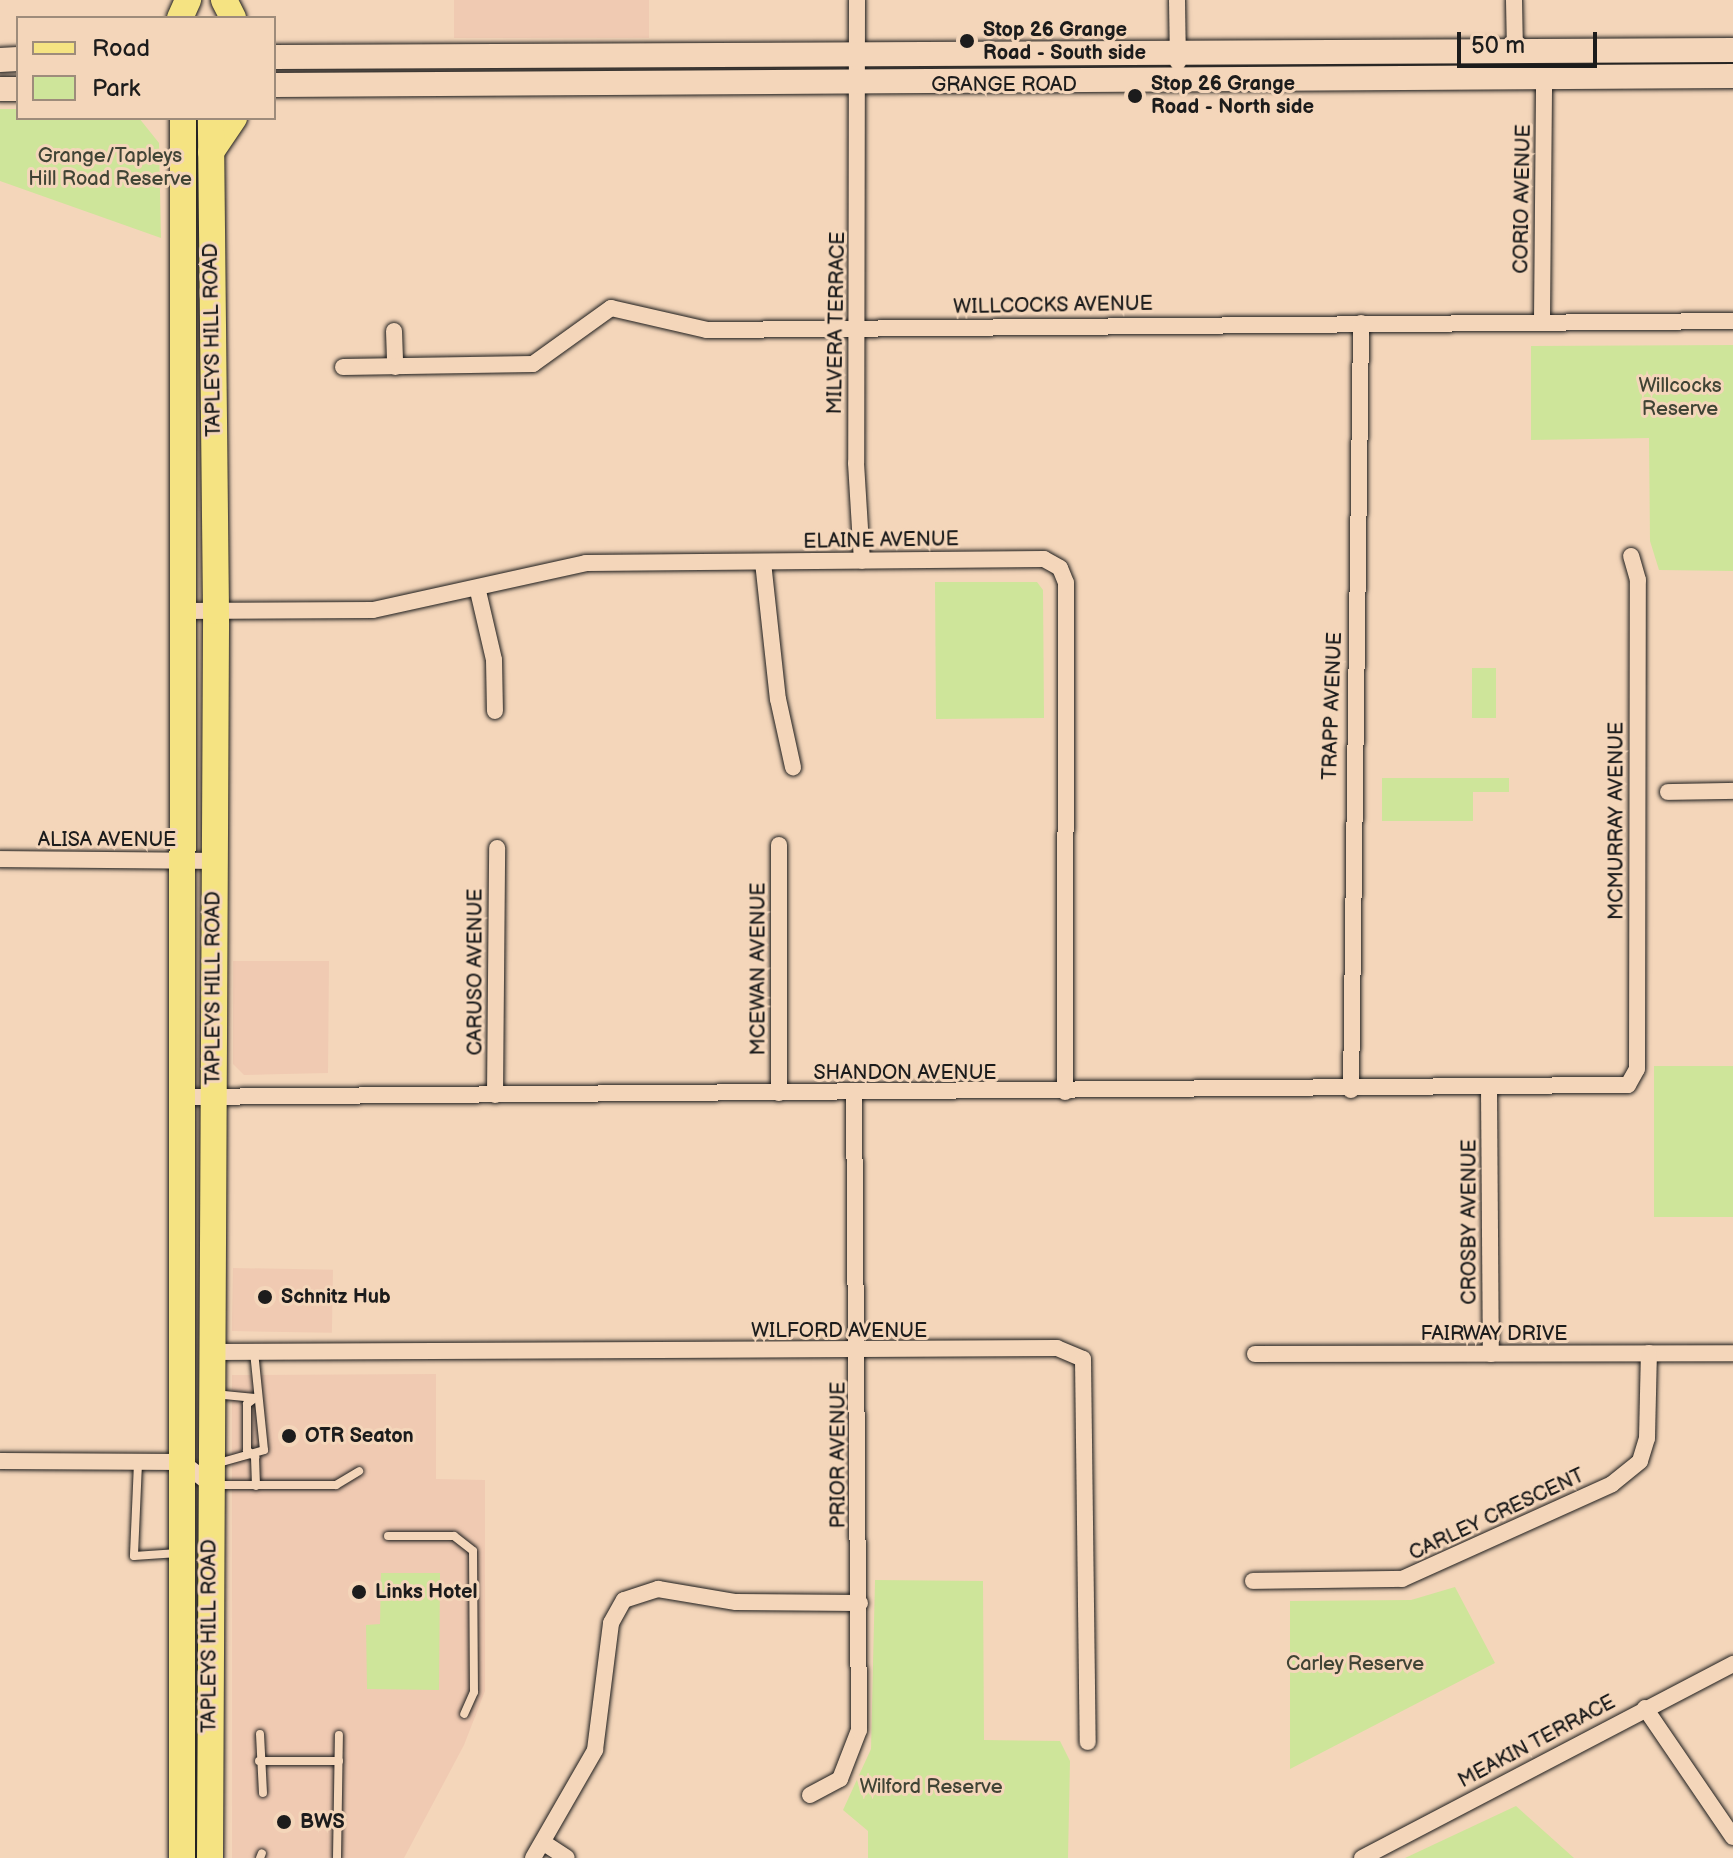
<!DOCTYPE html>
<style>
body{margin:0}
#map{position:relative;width:1733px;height:1858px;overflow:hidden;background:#f4d6ba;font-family:"Balsamiq Sans",sans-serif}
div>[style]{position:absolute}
.built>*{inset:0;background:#f0cab2;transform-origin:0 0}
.green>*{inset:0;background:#cee59a;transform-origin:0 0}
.roads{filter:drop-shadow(0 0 2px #1c1c1c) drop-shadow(0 0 2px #1c1c1c)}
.service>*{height:8px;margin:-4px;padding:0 4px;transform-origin:4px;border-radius:4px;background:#f4d6ba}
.minor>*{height:16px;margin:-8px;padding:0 8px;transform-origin:8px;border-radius:8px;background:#f4d6ba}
.secondary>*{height:24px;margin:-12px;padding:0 12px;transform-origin:12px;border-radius:12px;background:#f4d6ba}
.primary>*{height:26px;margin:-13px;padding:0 13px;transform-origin:13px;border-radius:13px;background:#f5e382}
.dots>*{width:22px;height:22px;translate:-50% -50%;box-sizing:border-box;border:4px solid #f4d6ba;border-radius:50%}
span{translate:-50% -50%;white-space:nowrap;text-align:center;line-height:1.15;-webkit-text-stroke:6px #f4d6ba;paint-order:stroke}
.poi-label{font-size:20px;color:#1c1c1c;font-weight:700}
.left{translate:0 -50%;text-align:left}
.street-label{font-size:20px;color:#1c1c1c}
.park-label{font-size:20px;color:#404435}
.legend{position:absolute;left:16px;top:16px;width:260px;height:104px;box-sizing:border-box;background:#f4d6ba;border:2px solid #9e8c7b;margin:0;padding:10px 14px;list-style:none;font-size:24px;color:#1c1c1c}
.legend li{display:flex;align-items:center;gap:16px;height:40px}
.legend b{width:40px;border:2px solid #9e8c7b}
.scale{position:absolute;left:1457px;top:32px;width:140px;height:36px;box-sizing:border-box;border:4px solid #1c1c1c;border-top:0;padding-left:10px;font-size:24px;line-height:28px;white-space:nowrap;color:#1c1c1c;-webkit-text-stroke:6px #f4d6ba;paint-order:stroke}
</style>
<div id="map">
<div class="built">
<i style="left:454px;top:0;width:195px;height:38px"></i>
<i style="clip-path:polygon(233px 961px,329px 961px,328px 1073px,244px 1075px,233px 1064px)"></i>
<i style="left:233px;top:1268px;width:100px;height:63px;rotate:1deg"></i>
<i style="clip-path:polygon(436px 1374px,436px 1479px,485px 1480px,485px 1691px,464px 1745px,404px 1858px,232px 1858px,232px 1375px)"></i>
</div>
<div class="green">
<i style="clip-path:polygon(0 109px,18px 109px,18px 118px,139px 118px,159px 143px,161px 238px,0 181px)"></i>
<i style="clip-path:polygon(1733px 345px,1733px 571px,1659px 570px,1650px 541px,1649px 438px,1531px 440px,1531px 346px)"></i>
<i style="clip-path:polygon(935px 582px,1037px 582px,1043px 590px,1044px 718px,936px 719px)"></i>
<i style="left:1472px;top:668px;width:24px;height:50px"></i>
<i style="clip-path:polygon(1382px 778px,1509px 778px,1509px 792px,1473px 792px,1473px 821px,1382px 821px)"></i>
<i style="left:1654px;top:1066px;width:79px;height:151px"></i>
<i style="clip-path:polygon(381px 1573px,440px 1573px,439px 1690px,367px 1689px,366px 1625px,380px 1624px)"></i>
<i style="clip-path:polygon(875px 1580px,983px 1581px,984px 1740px,1060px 1741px,1070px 1761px,1068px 1858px,868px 1858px,868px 1831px,843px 1810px,871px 1749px)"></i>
<i style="clip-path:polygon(1455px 1587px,1495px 1663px,1290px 1769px,1290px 1601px,1411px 1600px)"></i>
<i style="clip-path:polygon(1516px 1806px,1574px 1858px,1405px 1858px)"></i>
</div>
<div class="roads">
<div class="service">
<i style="left:214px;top:1394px;width:41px;rotate:5.6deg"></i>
<i style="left:255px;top:1398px;width:10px;rotate:143deg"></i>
<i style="left:247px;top:1404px;width:46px;rotate:90deg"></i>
<i style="left:247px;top:1450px;width:11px;rotate:41deg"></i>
<i style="left:255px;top:1457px;width:29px;rotate:88deg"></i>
<i style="left:138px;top:1463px;width:93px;rotate:92.5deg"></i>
<i style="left:134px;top:1556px;width:44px;rotate:-3.9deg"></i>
<i style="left:215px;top:1464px;width:51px;rotate:-15.9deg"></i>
<i style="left:264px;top:1450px;width:99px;rotate:-95.8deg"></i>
<i style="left:215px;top:1485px;width:121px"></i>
<i style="left:336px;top:1485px;width:27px;rotate:-31deg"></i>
<i style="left:388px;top:1536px;width:66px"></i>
<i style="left:454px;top:1536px;width:24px;rotate:38deg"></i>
<i style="left:473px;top:1551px;width:141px;rotate:89.6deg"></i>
<i style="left:474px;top:1692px;width:24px;rotate:114deg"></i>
<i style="left:260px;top:1734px;width:59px;rotate:87.1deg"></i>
<i style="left:259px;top:1761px;width:80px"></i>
<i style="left:260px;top:1858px;width:5px;rotate:-68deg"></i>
<i style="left:337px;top:1858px;width:123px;rotate:-89.1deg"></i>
</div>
<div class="minor">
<i style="left:857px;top:0;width:463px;rotate:90.1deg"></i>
<i style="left:856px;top:463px;width:98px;rotate:86.5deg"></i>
<i style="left:1177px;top:0;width:62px;rotate:89.1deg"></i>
<i style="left:1514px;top:0;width:52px;rotate:88.9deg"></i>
<i style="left:1542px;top:320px;width:243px;rotate:-89.5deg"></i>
<i style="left:394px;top:331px;width:36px;rotate:88deg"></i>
<i style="left:343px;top:367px;width:190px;rotate:-0.9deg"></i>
<i style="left:533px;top:364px;width:96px;rotate:-35.7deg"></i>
<i style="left:611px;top:308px;width:98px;rotate:12.9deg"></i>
<i style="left:707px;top:330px;width:1026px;rotate:-0.5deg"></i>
<i style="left:763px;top:562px;width:138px;rotate:83.8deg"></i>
<i style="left:778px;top:699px;width:70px;rotate:77.6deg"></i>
<i style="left:478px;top:591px;width:71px;rotate:76.9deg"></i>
<i style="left:494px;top:660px;width:51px;rotate:88.9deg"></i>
<i style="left:181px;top:611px;width:192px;rotate:-0.3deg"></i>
<i style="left:373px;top:610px;width:218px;rotate:-12.4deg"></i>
<i style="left:586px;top:563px;width:458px;rotate:-0.5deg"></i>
<i style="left:1044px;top:559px;width:18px;rotate:29deg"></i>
<i style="left:1060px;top:568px;width:16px;rotate:68deg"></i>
<i style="left:1066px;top:583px;width:509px;rotate:90.11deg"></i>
<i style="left:1668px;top:792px;width:65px;rotate:-0.9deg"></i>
<i style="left:0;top:859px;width:214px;rotate:0.5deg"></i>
<i style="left:1489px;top:1089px;width:265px;rotate:89.6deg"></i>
<i style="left:1351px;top:1090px;width:767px;rotate:-89.25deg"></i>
<i style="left:779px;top:1093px;width:248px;rotate:-90deg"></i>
<i style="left:495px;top:1095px;width:247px;rotate:-89.5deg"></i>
<i style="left:181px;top:1097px;width:1447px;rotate:-0.48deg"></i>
<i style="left:1628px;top:1085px;width:18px;rotate:-61deg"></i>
<i style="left:1637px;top:1069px;width:489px;rotate:-89.9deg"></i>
<i style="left:1638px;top:580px;width:25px;rotate:-106deg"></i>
<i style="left:210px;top:1352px;width:847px;rotate:-0.27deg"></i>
<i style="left:1057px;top:1348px;width:28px;rotate:23deg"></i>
<i style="left:1083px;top:1359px;width:383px;rotate:89.3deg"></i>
<i style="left:1255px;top:1354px;width:478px;rotate:-0.1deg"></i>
<i style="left:0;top:1461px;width:182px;rotate:0.3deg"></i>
<i style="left:182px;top:1462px;width:36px;rotate:38deg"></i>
<i style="left:1253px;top:1581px;width:149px;rotate:-0.8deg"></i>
<i style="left:1402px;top:1579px;width:230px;rotate:-24.3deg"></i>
<i style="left:1612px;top:1484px;width:36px;rotate:-39deg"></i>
<i style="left:1640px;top:1461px;width:24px;rotate:-73deg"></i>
<i style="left:1647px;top:1438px;width:85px;rotate:-88.7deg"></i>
<i style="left:1645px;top:1708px;width:156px;rotate:55.7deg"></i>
<i style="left:810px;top:1795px;width:34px;rotate:-28deg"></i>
<i style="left:840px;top:1779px;width:53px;rotate:-68.8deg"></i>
<i style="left:859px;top:1730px;width:637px;rotate:-90.45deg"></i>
<i style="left:544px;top:1843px;width:27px;rotate:33deg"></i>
<i style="left:533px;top:1858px;width:125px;rotate:-60.1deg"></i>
<i style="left:595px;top:1750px;width:128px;rotate:-82.8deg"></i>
<i style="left:611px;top:1623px;width:26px;rotate:-61deg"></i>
<i style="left:624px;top:1600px;width:36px;rotate:-18deg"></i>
<i style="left:658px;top:1589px;width:79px;rotate:9.5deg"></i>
<i style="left:736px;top:1602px;width:124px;rotate:0.5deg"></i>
<i style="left:1362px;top:1858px;width:419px;rotate:-27.6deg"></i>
</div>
<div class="secondary">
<i style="left:274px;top:57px;width:1459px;rotate:-0.27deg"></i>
<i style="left:0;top:60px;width:18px;rotate:-3deg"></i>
<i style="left:274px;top:85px;width:1459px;rotate:-0.35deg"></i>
<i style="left:0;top:89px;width:18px"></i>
</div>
<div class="primary">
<i style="left:224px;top:0;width:20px;rotate:63deg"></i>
<i style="left:180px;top:18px;width:20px;rotate:-66deg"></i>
<i style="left:211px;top:152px;width:41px;rotate:-55.9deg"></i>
<i style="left:182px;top:1858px;width:1740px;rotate:-89.97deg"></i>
<i style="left:210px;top:1858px;width:1247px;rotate:-89.72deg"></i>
<i style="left:216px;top:611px;width:493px;rotate:-90.6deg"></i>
</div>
</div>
<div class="dots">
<i style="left:967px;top:41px;background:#1c1c1c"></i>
<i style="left:1135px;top:96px;background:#1c1c1c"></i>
<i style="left:265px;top:1297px;background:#1c1c1c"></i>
<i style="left:289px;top:1436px;background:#1c1c1c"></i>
<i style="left:359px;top:1592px;background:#1c1c1c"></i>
<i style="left:284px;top:1822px;background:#1c1c1c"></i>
</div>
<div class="poi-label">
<span class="left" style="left:983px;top:42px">Stop 26 Grange<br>Road - South side</span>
<span class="left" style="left:1151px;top:96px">Stop 26 Grange<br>Road - North side</span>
<span class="left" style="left:281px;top:1297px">Schnitz Hub</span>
<span class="left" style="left:305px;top:1436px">OTR Seaton</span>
<span class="left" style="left:375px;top:1592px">Links Hotel</span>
<span class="left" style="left:300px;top:1822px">BWS</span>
</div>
<div class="street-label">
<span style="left:1004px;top:85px">GRANGE ROAD</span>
<span style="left:1523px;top:199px;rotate:-89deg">CORIO AVENUE</span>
<span style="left:1053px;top:306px;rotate:-1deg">WILLCOCKS AVENUE</span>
<span style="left:837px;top:323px;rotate:-89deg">MILVERA TERRACE</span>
<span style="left:213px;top:340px;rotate:-91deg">TAPLEYS HILL ROAD</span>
<span style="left:881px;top:541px;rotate:-1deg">ELAINE AVENUE</span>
<span style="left:1333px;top:706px;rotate:-88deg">TRAPP AVENUE</span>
<span style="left:1617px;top:821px;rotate:-90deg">MCMURRAY AVENUE</span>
<span style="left:107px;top:840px">ALISA AVENUE</span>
<span style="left:759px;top:969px;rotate:-90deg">MCEWAN AVENUE</span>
<span style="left:476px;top:972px;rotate:-90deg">CARUSO AVENUE</span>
<span style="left:214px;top:988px;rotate:-90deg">TAPLEYS HILL ROAD</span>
<span style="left:905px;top:1073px">SHANDON AVENUE</span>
<span style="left:1470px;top:1222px;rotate:-90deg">CROSBY AVENUE</span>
<span style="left:839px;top:1331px">WILFORD AVENUE</span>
<span style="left:1494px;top:1334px">FAIRWAY DRIVE</span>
<span style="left:839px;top:1455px;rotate:-90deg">PRIOR AVENUE</span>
<span style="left:1497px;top:1515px;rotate:-25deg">CARLEY CRESCENT</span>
<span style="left:210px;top:1636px;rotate:-90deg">TAPLEYS HILL ROAD</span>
<span style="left:1537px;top:1742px;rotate:-28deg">MEAKIN TERRACE</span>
</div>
<div class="park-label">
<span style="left:110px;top:168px">Grange/Tapleys<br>Hill Road Reserve</span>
<span style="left:1680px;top:398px">Willcocks<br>Reserve</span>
<span style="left:1355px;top:1664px">Carley Reserve</span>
<span style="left:931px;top:1787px">Wilford Reserve</span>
</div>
<ul class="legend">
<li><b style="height:10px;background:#f5e382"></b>Road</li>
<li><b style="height:22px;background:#cee59a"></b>Park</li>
</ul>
<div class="scale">50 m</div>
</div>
